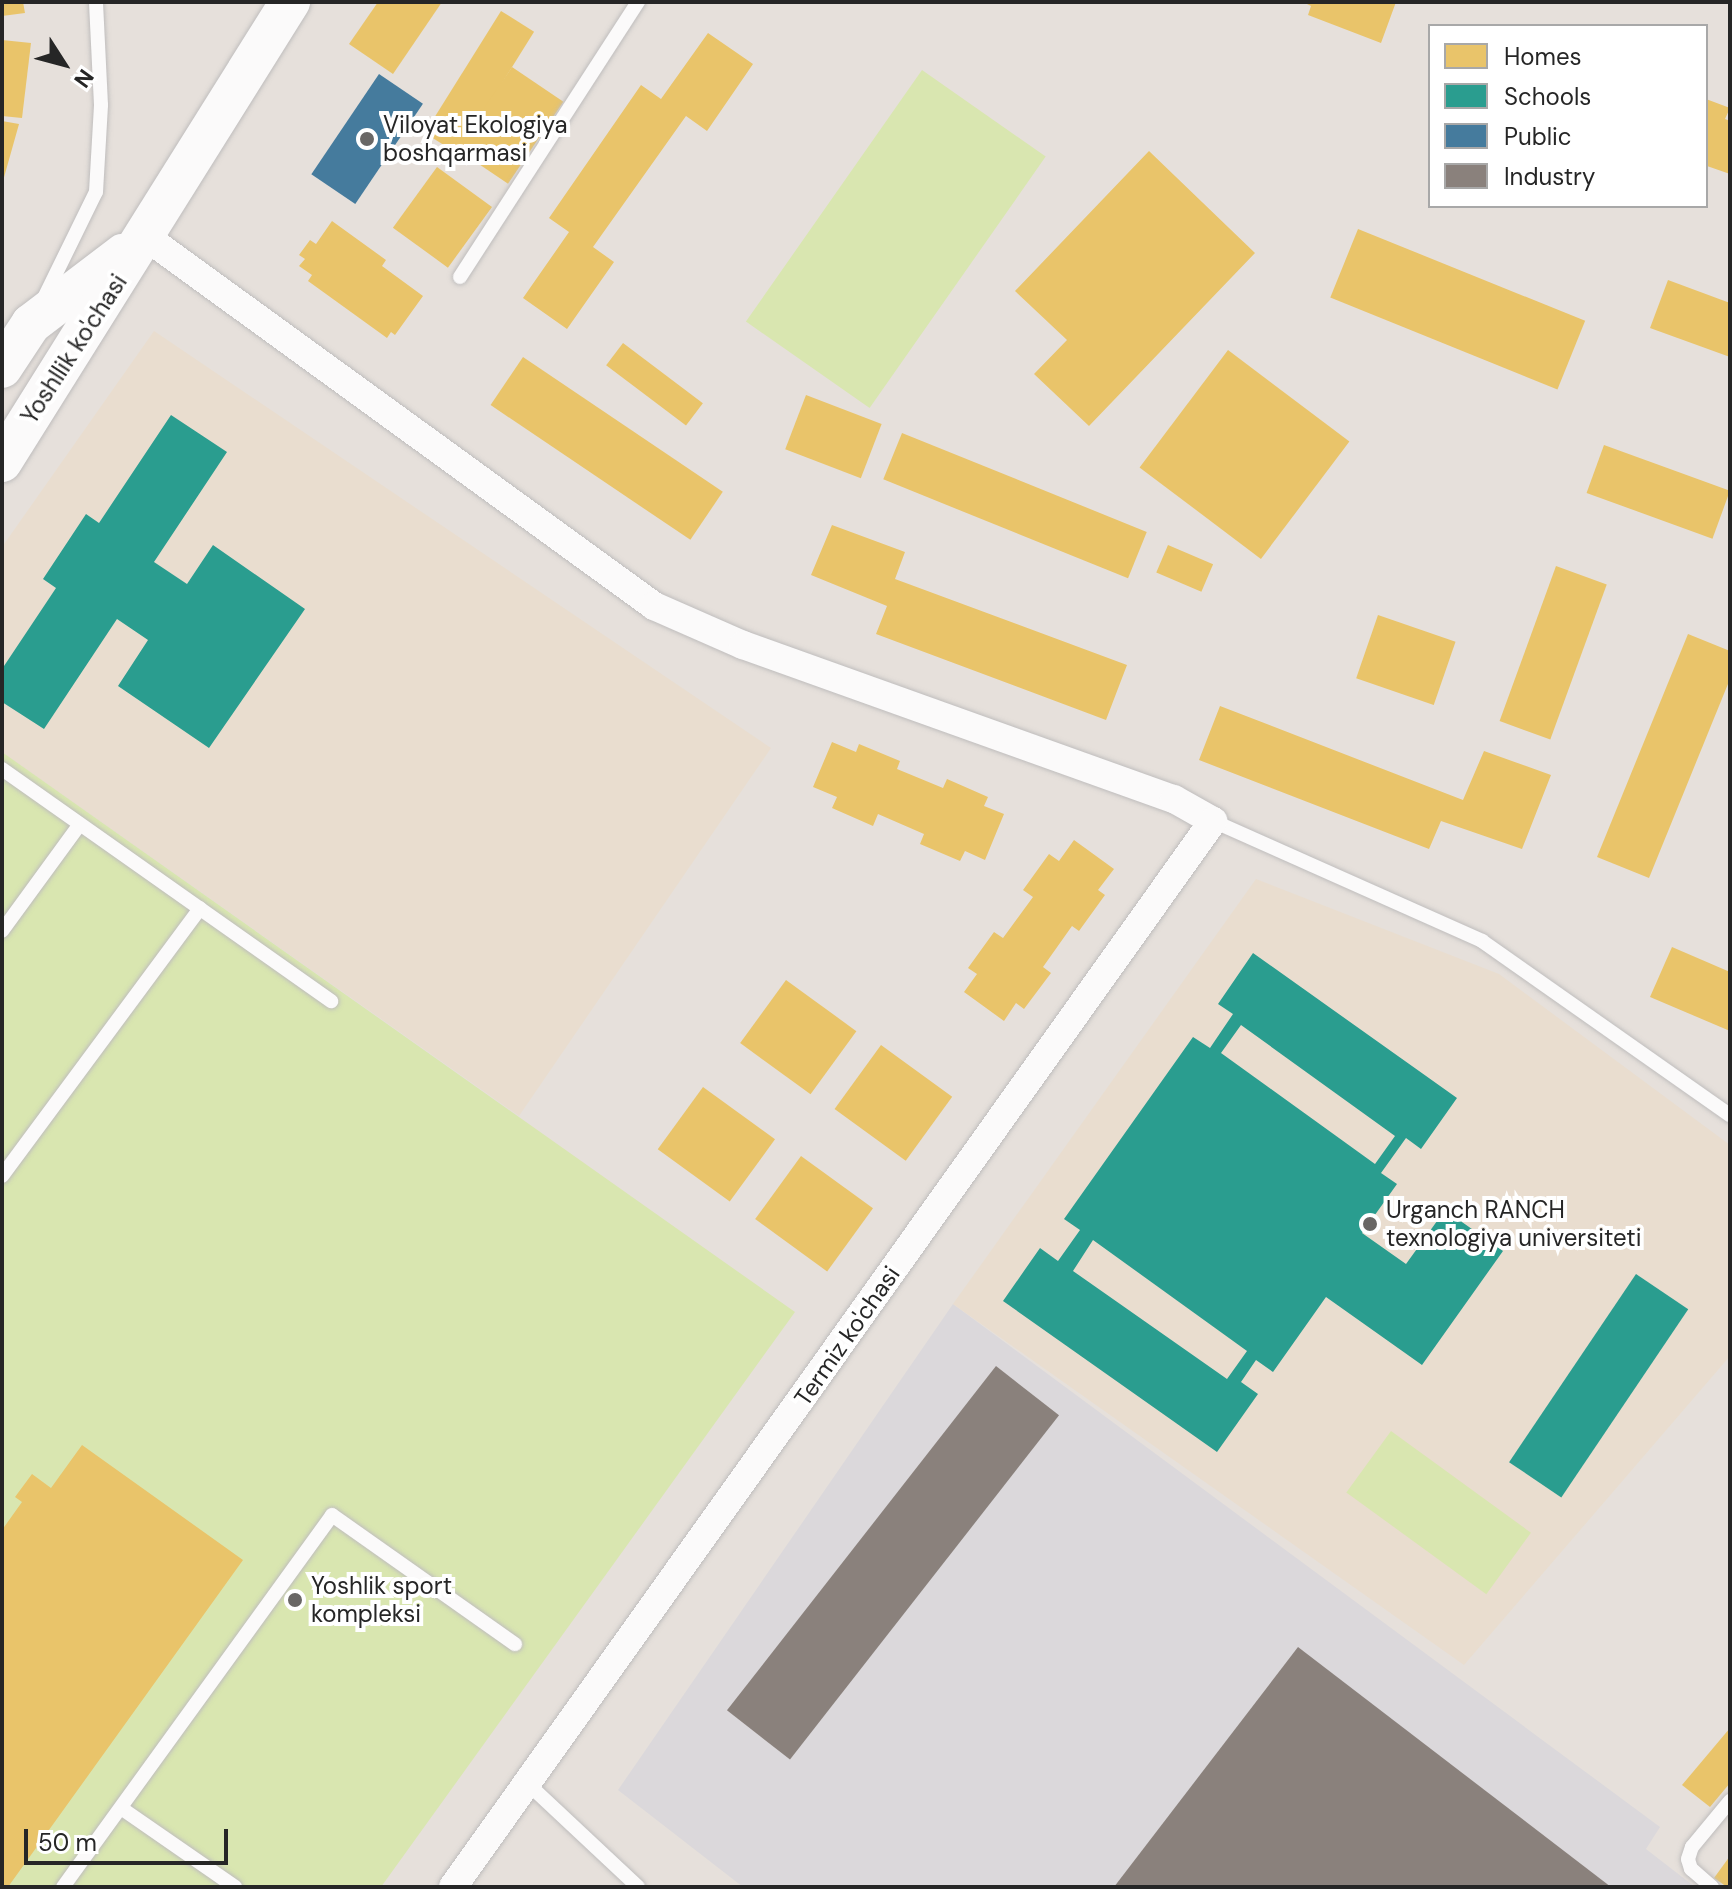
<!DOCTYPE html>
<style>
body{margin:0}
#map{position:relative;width:1732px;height:1889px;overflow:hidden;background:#e6e0db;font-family:"DM Sans",sans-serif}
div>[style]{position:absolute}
.industrial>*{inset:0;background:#dbd8db}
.education>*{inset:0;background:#e9ddcf}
.pitch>*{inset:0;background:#d9e6b0;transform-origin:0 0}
.homes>*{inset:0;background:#e9c46a;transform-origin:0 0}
.schools>*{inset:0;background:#2a9d8f;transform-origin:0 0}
.public>*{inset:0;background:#457b9d;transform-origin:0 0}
.industry>*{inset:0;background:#8a817c;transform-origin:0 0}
.roads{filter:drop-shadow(0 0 2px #bfbdbd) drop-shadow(0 0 2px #bfbdbd)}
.lane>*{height:14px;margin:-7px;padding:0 7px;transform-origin:7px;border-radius:7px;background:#fbfafa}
.street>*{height:28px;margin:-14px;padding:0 14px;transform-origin:14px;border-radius:14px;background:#fbfafa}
.secondary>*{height:40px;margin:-20px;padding:0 20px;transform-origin:20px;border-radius:20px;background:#fbfafa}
.dots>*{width:22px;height:22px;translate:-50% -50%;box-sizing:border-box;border:4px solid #fff;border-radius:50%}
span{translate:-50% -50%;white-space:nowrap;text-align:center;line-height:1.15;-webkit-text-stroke:8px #fff;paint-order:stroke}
.poi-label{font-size:24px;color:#262626}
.left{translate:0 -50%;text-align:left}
.street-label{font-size:24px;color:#262626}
.frame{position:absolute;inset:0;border:4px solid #262626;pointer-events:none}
.legend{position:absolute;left:1428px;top:24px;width:280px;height:184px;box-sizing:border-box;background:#fff;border:2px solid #a8a8a8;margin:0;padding:10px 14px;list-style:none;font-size:24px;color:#262626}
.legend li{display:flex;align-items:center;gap:16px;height:40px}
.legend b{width:40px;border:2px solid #a8a8a8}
.north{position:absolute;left:24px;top:24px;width:80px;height:80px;-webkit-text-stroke:6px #fff;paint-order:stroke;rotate:126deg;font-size:22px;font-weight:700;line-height:32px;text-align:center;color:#262626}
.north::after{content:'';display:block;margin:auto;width:28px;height:36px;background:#262626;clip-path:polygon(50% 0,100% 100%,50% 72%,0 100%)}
.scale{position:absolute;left:24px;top:1829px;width:204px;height:36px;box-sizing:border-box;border:4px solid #262626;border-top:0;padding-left:10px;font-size:24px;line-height:28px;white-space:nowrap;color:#262626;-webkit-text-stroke:6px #fff;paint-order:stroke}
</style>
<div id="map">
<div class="industrial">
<i style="clip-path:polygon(953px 1304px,1660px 1827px,1646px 1849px,1695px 1887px,743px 1887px,618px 1790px)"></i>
</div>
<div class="education">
<i style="clip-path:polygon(154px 331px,771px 748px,519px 1116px,2px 752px,2px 547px)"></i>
<i style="clip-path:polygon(1256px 879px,1499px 974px,1730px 1145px,1730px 1356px,1464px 1665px,953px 1304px)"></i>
</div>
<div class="pitch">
<i style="left:922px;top:70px;width:151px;height:307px;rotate:35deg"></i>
<i style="clip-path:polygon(2px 752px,795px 1312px,381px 1887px,2px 1887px)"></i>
<i style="left:1391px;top:1431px;width:173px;height:76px;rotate:36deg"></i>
</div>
<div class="homes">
<i style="clip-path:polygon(2px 2px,23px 2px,25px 13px,2px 16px)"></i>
<i style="clip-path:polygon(378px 2px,442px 2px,393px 74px,349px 44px)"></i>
<i style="clip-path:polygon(1303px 2px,1396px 2px,1381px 43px,1308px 15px,1311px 6px)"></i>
<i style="left:501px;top:11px;width:39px;height:144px;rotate:32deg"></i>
<i style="clip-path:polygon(708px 33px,753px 64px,707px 131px,686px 116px,593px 247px,614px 262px,567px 329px,523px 298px,569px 232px,549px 218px,641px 85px,661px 99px)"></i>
<i style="clip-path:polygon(2px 40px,31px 43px,22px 118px,2px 116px)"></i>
<i style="left:512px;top:67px;width:62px;height:99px;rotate:34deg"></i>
<i style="clip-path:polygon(1706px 99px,1730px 108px,1725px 119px,1730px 121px,1730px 174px,1707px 166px)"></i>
<i style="clip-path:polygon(2px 121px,19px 124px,3px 181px,2px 181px)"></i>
<i style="clip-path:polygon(1149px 151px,1255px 253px,1089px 426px,1034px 374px,1067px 340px,1015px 291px)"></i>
<i style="left:437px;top:167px;width:68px;height:75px;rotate:36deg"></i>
<i style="clip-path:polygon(332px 221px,386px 260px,382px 266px,423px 296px,395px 335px,391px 332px,387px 338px,308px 281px,312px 275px,299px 266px,305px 259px,299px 255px,310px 240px,316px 244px)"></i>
<i style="left:1358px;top:229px;width:245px;height:74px;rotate:22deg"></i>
<i style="clip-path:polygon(1668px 280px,1730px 303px,1730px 357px,1650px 328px)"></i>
<i style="left:623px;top:343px;width:100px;height:28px;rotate:37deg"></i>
<i style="left:1228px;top:350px;width:152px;height:147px;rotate:37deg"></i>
<i style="left:523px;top:357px;width:241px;height:58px;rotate:34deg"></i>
<i style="left:806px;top:395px;width:81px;height:58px;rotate:21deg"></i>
<i style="left:902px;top:433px;width:264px;height:50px;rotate:22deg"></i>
<i style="left:1604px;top:445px;width:134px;height:51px;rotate:20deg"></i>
<i style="clip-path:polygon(832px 525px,905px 552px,895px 579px,1127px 665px,1106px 720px,876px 634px,887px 606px,811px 575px)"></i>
<i style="left:1168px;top:545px;width:49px;height:30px;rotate:23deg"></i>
<i style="left:1556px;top:566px;width:54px;height:165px;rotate:20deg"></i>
<i style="left:1378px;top:615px;width:82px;height:67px;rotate:19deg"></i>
<i style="clip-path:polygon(1688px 634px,1730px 651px,1730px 679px,1649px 878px,1597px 857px)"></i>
<i style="clip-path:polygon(1220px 706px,1463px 800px,1484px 751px,1551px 775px,1522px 849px,1441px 821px,1429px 849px,1199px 760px)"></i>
<i style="clip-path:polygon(832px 742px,856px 752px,859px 744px,900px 761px,897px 769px,943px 788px,947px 779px,988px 797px,984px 806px,1004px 814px,985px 860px,965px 851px,960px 861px,920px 844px,924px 834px,878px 814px,873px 826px,832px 808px,837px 797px,813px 787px)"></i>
<i style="clip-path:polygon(1074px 840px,1114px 869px,1098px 890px,1105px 895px,1079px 931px,1072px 926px,1043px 967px,1051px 973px,1024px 1009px,1016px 1003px,1004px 1021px,964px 992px,977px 974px,968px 968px,994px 932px,1003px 938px,1033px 897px,1023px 890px,1049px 854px,1059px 861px)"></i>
<i style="clip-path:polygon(1672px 947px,1730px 972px,1730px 1031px,1650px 997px)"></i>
<i style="left:786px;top:980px;width:87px;height:78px;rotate:36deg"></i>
<i style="left:881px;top:1045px;width:88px;height:79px;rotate:36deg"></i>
<i style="left:703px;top:1087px;width:89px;height:77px;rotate:36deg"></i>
<i style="left:801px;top:1156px;width:89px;height:78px;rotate:36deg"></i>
<i style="clip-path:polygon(82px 1445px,243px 1560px,8px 1887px,2px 1887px,2px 1530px,22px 1502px,15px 1497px,32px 1474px,51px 1488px)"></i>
<i style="clip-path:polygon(1730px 1728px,1730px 1783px,1710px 1807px,1682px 1785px)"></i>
<i style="clip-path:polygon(1730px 1856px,1730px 1887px,1727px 1887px,1714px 1878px)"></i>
</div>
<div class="schools">
<i style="clip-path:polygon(171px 415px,227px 452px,154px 562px,187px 584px,213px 545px,305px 609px,209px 748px,118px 686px,148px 640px,117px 619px,44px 729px,2px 702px,2px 669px,56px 588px,43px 579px,86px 514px,99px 523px)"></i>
<i style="clip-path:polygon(evenodd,1253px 953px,1457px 1098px,1421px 1149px,1406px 1138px,1381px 1173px,1397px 1184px,1362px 1233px,1406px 1264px,1445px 1210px,1503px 1251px,1422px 1365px,1326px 1297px,1273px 1372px,1256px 1360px,1241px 1382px,1258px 1394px,1217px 1452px,1003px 1301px,1040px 1248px,1058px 1261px,1080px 1230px,1064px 1219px,1193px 1037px,1210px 1048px,1233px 1014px,1218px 1004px,1253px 953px,1241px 1025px,1395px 1136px,1375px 1164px,1221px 1053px,1241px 1025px,1253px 953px,1093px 1240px,1247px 1351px,1227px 1379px,1073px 1271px,1093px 1240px)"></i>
<i style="left:1636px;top:1274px;width:63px;height:227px;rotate:34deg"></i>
</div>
<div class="public">
<i style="left:379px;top:74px;width:53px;height:121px;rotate:34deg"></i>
</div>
<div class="industry">
<i style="left:996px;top:1366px;width:80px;height:437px;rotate:38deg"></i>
<i style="clip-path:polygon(1298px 1647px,1611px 1887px,1114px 1887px)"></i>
</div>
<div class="roads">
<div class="lane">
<i style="left:460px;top:277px;width:328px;rotate:-57.1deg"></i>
<i style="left:44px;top:298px;width:118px;rotate:-63.9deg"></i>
<i style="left:96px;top:192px;width:87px;rotate:-86.7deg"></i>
<i style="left:101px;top:105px;width:103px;rotate:-92.8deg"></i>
<i style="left:2px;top:769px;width:403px;rotate:35.2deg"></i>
<i style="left:1213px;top:821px;width:295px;rotate:24deg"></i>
<i style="left:1482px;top:941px;width:303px;rotate:35.1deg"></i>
<i style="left:2px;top:931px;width:132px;rotate:-53.9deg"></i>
<i style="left:2px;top:1176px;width:333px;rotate:-53.5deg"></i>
<i style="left:527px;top:1783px;width:152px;rotate:43.1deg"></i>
<i style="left:121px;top:1808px;width:139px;rotate:34.7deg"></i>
<i style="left:63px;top:1887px;width:459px;rotate:-54.1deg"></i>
<i style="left:332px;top:1515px;width:224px;rotate:35.2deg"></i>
<i style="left:1712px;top:1887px;width:28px;rotate:-139deg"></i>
<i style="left:1691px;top:1869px;width:10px;rotate:-107deg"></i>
<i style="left:1688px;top:1859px;width:13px;rotate:-72deg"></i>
<i style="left:1692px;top:1847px;width:60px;rotate:-50.4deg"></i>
</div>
<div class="street">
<i style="left:146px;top:237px;width:628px;rotate:35.99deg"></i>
<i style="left:654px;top:606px;width:97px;rotate:23.7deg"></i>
<i style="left:743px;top:645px;width:458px;rotate:19.7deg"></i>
<i style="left:1174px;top:799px;width:45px;rotate:29.4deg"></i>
<i style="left:1213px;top:821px;width:1309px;rotate:125.49deg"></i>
</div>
<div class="secondary">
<i style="left:2px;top:368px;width:53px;rotate:-56.6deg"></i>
<i style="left:31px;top:324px;width:116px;rotate:-37.3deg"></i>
<i style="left:2px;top:462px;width:543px;rotate:-57.95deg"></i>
</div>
</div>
<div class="dots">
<i style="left:367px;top:139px;background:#696765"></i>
<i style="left:1370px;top:1224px;background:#696765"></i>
<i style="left:295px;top:1600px;background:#696765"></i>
</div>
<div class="poi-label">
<span class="left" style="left:383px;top:139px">Viloyat Ekologiya<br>boshqarmasi</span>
<span class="left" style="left:1386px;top:1224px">Urganch RANCH<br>texnologiya universiteti</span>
<span class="left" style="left:311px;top:1600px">Yoshlik sport<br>kompleksi</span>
</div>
<div class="street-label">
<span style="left:74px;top:349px;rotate:-57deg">Yoshllik ko'chasi</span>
<span style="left:847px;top:1336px;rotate:-55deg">Termiz ko'chasi</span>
</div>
<div class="frame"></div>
<ul class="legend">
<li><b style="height:22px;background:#e9c46a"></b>Homes</li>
<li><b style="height:22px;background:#2a9d8f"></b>Schools</li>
<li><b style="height:22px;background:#457b9d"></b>Public</li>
<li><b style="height:22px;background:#8a817c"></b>Industry</li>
</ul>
<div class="north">N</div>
<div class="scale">50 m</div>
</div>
